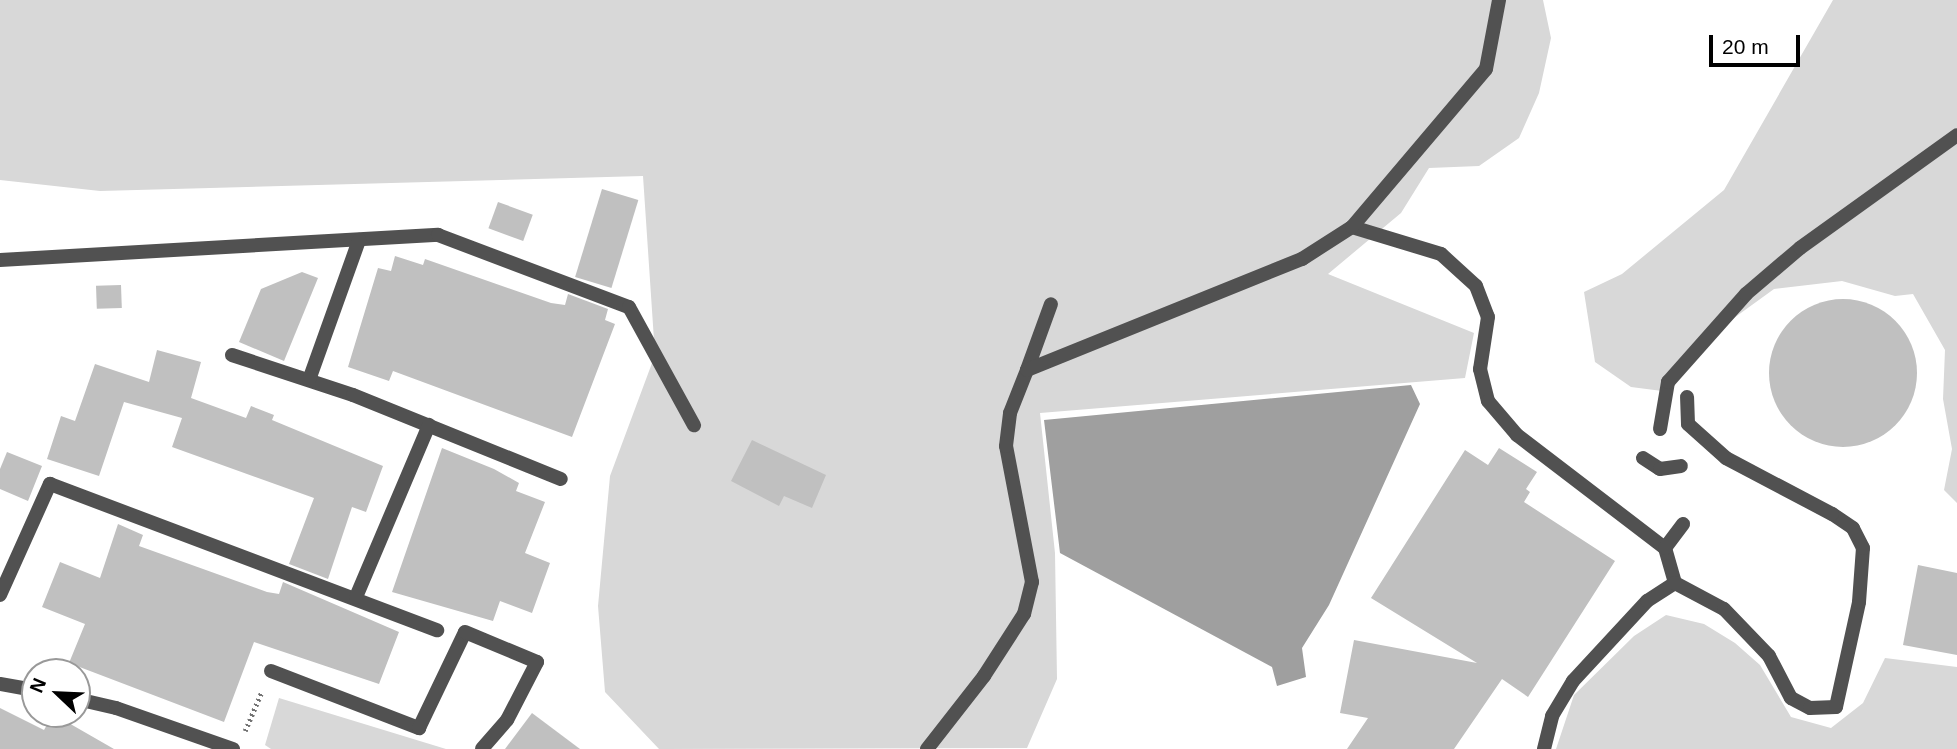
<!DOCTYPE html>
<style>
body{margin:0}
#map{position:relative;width:1957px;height:749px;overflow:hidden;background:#fff;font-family:Helvetica,sans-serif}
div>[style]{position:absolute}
.green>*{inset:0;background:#d8d8d8}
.water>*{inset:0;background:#9f9f9f}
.building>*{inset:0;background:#c0c0c0;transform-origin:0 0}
.round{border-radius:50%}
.path>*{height:4.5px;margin-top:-2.25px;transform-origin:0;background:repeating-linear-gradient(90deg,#737373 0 2px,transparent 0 5.5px)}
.minor>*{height:14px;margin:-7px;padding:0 7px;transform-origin:7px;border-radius:7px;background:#515151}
span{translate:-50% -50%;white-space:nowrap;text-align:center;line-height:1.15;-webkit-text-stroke:5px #fff;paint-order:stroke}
.north{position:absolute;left:21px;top:658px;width:70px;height:70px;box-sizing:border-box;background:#fff;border:2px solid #999;border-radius:50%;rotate:293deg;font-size:19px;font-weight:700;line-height:28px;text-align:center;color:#000}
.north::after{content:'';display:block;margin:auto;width:24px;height:32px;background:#000;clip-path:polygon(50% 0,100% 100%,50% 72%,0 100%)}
.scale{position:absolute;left:1709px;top:35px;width:91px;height:32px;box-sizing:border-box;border:4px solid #000;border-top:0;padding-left:9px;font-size:21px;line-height:24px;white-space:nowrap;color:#000;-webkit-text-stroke:5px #fff;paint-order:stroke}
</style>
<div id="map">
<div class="green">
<i style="clip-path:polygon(0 0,1543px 0,1551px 38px,1539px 93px,1519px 138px,1479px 166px,1429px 168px,1401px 213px,1328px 274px,1474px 333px,1465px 378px,1040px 413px,1055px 553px,1057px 679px,1027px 748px,659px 749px,605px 692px,598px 606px,610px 476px,655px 355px,643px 176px,100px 191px,0 180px)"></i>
<i style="clip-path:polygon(1833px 0,1957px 0,1957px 503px,1944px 490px,1952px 449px,1943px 399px,1945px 350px,1913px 294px,1895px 296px,1842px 281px,1774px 289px,1734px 318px,1687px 365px,1670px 392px,1631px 387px,1595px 362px,1584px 292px,1622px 274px,1724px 190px)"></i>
<i style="clip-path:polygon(1666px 615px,1704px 624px,1735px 643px,1760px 665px,1791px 717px,1831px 728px,1863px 703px,1885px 658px,1957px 667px,1957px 749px,1556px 749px,1574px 695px,1634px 636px)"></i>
<i style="clip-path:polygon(279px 698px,446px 749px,271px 749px,265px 745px)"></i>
</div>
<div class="water">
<i style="clip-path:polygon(1411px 385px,1420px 404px,1329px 605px,1302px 648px,1306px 677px,1277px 686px,1272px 667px,1060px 553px,1044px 420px)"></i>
</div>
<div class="building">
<i style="left:602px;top:189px;width:38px;height:92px;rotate:17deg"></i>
<i style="left:498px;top:202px;width:37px;height:28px;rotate:20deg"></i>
<i style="clip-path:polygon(395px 256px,423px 265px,425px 259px,551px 303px,565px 305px,568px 294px,608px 309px,605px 320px,615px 324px,572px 437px,393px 371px,389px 381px,348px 367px,378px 268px,391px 271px)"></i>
<i style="clip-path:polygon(302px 272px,318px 278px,284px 361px,239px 342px,261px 289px)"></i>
<i style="left:121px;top:285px;width:23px;height:25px;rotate:88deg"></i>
<i class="round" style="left:1769px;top:299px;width:148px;height:148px"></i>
<i style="clip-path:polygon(157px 350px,201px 362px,191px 398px,246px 418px,251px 406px,274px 415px,272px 420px,383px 466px,366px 512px,352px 507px,328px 579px,289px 564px,314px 498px,172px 447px,182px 418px,124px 402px,99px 476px,47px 459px,61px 416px,75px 421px,95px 364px,149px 382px)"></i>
<i style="clip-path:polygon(752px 440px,826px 475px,812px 508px,784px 496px,779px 506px,731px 481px)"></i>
<i style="clip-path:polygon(442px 448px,494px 469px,519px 483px,516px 491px,545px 502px,525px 553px,550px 563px,532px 613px,500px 601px,493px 621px,392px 592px)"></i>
<i style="clip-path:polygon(1499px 448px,1537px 472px,1526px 489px,1530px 492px,1524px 502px,1615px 561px,1528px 697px,1502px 679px,1454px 749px,1347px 749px,1368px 718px,1340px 713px,1354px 640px,1477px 663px,1371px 598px,1465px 450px,1488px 465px)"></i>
<i style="clip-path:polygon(7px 452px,42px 466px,28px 501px,0 489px,0 469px)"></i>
<i style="clip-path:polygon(118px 524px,143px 535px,139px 546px,267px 592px,279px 594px,283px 582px,399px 632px,379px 684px,254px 642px,224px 722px,69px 663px,85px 624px,42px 607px,60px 562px,100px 578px)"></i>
<i style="clip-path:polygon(1918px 565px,1957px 573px,1957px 655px,1903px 645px)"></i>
<i style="clip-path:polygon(0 708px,44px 730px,53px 714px,114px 749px,0 749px)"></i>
<i style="clip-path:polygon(532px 713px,580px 749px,505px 749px)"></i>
</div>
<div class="path">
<i style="left:245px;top:731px;width:43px;rotate:-67deg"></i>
</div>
<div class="minor">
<i style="left:1352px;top:227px;width:93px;rotate:16.9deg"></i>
<i style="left:1441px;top:254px;width:47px;rotate:42.4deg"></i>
<i style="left:1476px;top:286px;width:33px;rotate:69deg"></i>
<i style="left:1488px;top:317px;width:53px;rotate:98.7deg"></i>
<i style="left:1480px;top:369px;width:33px;rotate:76deg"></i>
<i style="left:1488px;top:401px;width:45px;rotate:49.5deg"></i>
<i style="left:1517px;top:435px;width:186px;rotate:37.4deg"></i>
<i style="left:1665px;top:548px;width:36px;rotate:74deg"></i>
<i style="left:0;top:260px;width:439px;rotate:-3.3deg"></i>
<i style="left:438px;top:235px;width:204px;rotate:20.7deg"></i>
<i style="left:629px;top:307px;width:135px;rotate:61.2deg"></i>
<i style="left:232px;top:355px;width:127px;rotate:18.3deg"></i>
<i style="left:353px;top:395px;width:224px;rotate:22deg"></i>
<i style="left:1027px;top:370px;width:70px;rotate:-70deg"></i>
<i style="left:309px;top:380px;width:149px;rotate:-70.3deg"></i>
<i style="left:1660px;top:429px;width:48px;rotate:-80.3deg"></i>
<i style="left:1668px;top:382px;width:118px;rotate:-48.4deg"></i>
<i style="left:1746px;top:294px;width:71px;rotate:-40.4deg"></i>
<i style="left:1800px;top:248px;width:193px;rotate:-35.7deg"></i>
<i style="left:1643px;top:458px;width:20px;rotate:33deg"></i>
<i style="left:1660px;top:469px;width:21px;rotate:-8deg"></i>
<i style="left:1665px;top:548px;width:30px;rotate:-53deg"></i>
<i style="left:0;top:595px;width:122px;rotate:-65.8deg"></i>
<i style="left:50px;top:484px;width:414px;rotate:20.7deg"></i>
<i style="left:356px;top:597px;width:187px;rotate:-67deg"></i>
<i style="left:271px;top:671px;width:159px;rotate:21.1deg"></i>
<i style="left:419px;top:728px;width:106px;rotate:-64.4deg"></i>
<i style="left:465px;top:632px;width:78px;rotate:22.6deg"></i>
<i style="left:537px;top:662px;width:65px;rotate:117.3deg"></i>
<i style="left:507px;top:720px;width:38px;rotate:131deg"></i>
<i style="left:0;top:684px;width:36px;rotate:10deg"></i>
<i style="left:77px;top:699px;width:40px;rotate:13deg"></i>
<i style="left:116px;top:708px;width:124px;rotate:19.3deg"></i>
<i style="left:927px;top:749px;width:93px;rotate:-52deg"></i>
<i style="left:984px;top:676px;width:74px;rotate:-57.2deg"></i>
<i style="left:1024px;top:614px;width:33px;rotate:-76deg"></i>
<i style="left:1032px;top:582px;width:138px;rotate:-100.8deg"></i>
<i style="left:1006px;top:446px;width:33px;rotate:-83deg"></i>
<i style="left:1010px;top:413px;width:46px;rotate:-68.4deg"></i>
<i style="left:1027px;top:370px;width:297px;rotate:-22deg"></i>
<i style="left:1302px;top:259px;width:59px;rotate:-32.6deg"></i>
<i style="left:1352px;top:227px;width:207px;rotate:-49.7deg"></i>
<i style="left:1486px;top:69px;width:70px;rotate:-79.3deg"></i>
<i style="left:1544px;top:749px;width:34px;rotate:-76deg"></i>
<i style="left:1552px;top:716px;width:41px;rotate:-59deg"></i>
<i style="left:1573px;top:681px;width:109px;rotate:-47.2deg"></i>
<i style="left:1647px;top:601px;width:33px;rotate:-33deg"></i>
<i style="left:1675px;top:583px;width:55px;rotate:28deg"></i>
<i style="left:1724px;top:609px;width:65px;rotate:46.2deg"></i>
<i style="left:1769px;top:656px;width:47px;rotate:62.4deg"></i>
<i style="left:1791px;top:698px;width:21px;rotate:28deg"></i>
<i style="left:1810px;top:708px;width:26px;rotate:-2deg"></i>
<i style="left:1836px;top:707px;width:107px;rotate:-77.6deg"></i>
<i style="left:1859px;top:602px;width:54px;rotate:-85.8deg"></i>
<i style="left:1863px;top:548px;width:22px;rotate:-117deg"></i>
<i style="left:1853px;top:528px;width:25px;rotate:-146deg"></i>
<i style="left:1832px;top:514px;width:120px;rotate:-152.2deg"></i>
<i style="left:1726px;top:458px;width:51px;rotate:-138.2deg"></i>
<i style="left:1688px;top:424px;width:27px;rotate:-92deg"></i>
</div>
<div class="north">N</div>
<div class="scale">20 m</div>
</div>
